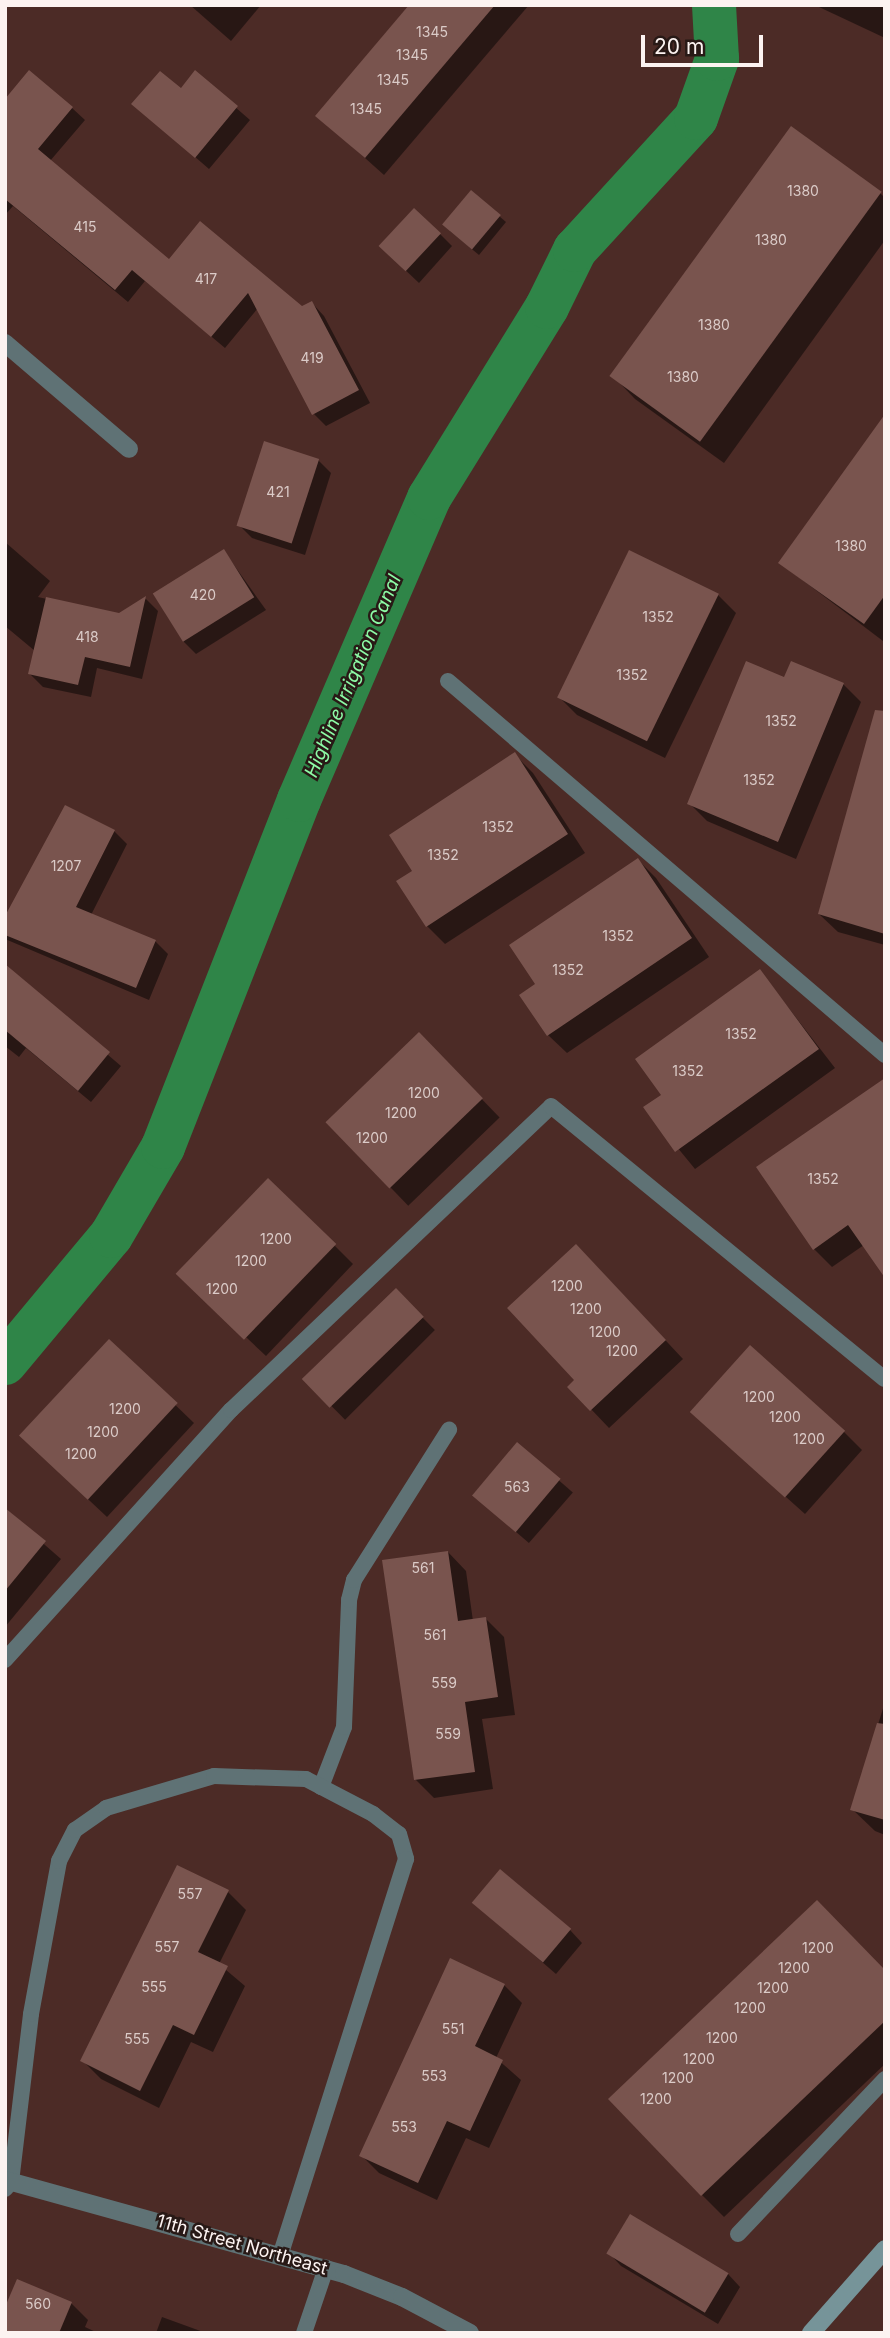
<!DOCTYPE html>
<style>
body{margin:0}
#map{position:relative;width:890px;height:2338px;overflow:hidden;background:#4c2b26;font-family:Inter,sans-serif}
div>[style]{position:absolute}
.shadow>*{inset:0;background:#0007;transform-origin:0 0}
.canal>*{height:44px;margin:-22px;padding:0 22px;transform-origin:22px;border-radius:22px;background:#2f8548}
.building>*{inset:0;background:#79544e;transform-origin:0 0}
.service>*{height:16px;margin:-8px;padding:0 8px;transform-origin:8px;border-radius:8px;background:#5f7275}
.minor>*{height:18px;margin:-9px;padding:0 9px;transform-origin:9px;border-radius:9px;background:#5f7275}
.tertiary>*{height:18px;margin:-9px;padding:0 9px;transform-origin:9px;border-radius:9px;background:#5f7275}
.secondary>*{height:18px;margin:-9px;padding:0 9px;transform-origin:9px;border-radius:9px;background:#769499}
span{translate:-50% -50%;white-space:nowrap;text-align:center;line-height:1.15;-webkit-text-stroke:5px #281916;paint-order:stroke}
.number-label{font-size:14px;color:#dbcbc8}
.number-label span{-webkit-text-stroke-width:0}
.street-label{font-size:18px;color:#fcf3f1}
.water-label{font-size:19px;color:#8dfba6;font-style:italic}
.frame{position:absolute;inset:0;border:7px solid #fcf3f1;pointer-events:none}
.scale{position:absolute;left:641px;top:35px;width:122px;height:32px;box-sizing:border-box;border:4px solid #fcf3f1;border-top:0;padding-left:9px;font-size:21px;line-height:24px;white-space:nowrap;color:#fcf3f1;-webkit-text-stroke:5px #281916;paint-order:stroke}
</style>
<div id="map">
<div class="shadow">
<i style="clip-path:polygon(190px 5px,261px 5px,231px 41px)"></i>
<i style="clip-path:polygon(411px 5px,529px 5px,384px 175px,317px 115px)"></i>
<i style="clip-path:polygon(817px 5px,885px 5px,885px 38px,819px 7px)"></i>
<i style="clip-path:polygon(196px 73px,250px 120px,209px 169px,134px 104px,181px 91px)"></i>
<i style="clip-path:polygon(5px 101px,72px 108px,85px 120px,50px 161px,169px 261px,302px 308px,312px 303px,324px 316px,370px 403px,326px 426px,314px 414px,258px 308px,225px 348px,145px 281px,128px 302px,13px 206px,5px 215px)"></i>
<i style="clip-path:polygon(471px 192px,506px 222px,479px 255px,450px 231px)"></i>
<i style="clip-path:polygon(880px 193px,885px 198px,885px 240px,724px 463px,635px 399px,613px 376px)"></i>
<i style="clip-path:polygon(440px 234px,452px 246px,419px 283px,381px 247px)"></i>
<i style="clip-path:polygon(885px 417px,885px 638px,883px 641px,780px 563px)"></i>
<i style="clip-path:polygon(318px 460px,331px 473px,305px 555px,252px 538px,239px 525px)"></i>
<i style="clip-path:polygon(5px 542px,50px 581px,38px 597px,119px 615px,146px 599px,158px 611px,142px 679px,97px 668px,91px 697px,43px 687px,30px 674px,35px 651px,5px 626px)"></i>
<i style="clip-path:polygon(224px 551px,266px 610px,196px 654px,183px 641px)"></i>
<i style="clip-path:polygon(718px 595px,736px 613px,665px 758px,577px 715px,559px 697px)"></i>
<i style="clip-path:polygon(785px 679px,843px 684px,861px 702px,796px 859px,707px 821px,689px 803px)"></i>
<i style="clip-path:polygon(515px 755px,533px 773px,585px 853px,445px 944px,427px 926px)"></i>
<i style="clip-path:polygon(885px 771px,885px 945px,838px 932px,819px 914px)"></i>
<i style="clip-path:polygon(114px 831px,127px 844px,91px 915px,155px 941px,168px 954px,149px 1000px,5px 939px,5px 919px)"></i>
<i style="clip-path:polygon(638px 860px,656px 878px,709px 957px,567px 1053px,548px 1035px,538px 985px)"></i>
<i style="clip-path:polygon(5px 967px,121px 1066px,91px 1102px,26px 1048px,19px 1057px,5px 1046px)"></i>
<i style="clip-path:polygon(760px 971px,835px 1068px,695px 1169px,645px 1108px,663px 1095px)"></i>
<i style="left:419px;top:1034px;width:116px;height:127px;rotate:46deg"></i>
<i style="clip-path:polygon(885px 1080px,864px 1245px,832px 1267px,814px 1249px)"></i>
<i style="clip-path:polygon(335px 1246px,353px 1264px,266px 1356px,196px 1290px)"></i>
<i style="clip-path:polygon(594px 1264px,683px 1359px,609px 1428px,570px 1387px,577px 1381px)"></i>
<i style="left:396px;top:1291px;width:55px;height:127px;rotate:45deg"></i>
<i style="clip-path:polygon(109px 1341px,194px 1423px,107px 1517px,39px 1453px)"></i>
<i style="clip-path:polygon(711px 1430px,844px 1432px,862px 1450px,805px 1514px)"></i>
<i style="left:517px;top:1444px;width:74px;height:67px;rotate:41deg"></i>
<i style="clip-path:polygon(5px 1510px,61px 1559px,5px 1627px)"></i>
<i style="clip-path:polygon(448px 1552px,466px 1571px,473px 1621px,486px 1619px,504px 1637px,515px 1715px,482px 1719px,493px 1789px,434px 1798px,415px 1779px)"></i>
<i style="clip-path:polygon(885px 1702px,885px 1835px,875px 1831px,852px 1809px)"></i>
<i style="clip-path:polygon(228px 1892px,246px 1910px,219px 1964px,245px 1986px,213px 2052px,191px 2042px,159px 2108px,101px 2079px,83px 2061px)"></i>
<i style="clip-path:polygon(474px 1903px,570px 1930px,582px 1943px,556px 1974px)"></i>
<i style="clip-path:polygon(885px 1972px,885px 2064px,724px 2217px,702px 2195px)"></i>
<i style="clip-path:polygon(504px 1985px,522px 2003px,496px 2058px,521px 2080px,489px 2148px,466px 2138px,437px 2200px,379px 2173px,361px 2155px)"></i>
<i style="clip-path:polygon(609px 2253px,728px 2274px,740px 2287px,718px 2324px,621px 2266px)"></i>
<i style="clip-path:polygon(71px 2303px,88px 2320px,85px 2327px,98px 2333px,5px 2333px)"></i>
<i style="clip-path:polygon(162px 2317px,206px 2333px,156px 2333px)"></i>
</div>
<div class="canal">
<i style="left:5px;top:1363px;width:165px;rotate:-50.2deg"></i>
<i style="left:111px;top:1236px;width:103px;rotate:-59.7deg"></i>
<i style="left:163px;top:1147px;width:373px;rotate:-68.6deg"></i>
<i style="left:299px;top:800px;width:329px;rotate:-66.7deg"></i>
<i style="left:429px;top:498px;width:225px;rotate:-58.3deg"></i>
<i style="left:547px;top:307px;width:64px;rotate:-63.8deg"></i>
<i style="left:575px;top:250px;width:179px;rotate:-47.5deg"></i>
<i style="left:696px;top:118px;width:63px;rotate:-70.4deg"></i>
<i style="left:717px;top:59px;width:54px;rotate:-93.2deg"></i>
</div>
<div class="building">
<i style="clip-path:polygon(409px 5px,495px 5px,365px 158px,315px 116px)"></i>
<i style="clip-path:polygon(29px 70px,73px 107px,38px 149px,169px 259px,200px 221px,302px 306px,312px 301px,359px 390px,312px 415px,248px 293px,211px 337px,132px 270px,115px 290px,5px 199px,5px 99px)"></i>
<i style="clip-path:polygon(195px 70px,238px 106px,195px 158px,131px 104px,160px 71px,181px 88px)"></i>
<i style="left:791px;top:126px;width:112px;height:309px;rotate:36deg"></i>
<i style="left:471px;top:190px;width:39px;height:45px;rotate:40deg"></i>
<i style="left:414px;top:208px;width:37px;height:52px;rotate:43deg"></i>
<i style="clip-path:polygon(885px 414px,885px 595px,864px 624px,778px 563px)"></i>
<i style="left:264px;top:441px;width:58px;height:89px;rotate:18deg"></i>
<i style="left:224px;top:549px;width:57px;height:84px;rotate:58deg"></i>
<i style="left:629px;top:550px;width:100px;height:164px;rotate:26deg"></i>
<i style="clip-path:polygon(146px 596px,130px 667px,85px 657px,78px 685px,28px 674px,46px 597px,119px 613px)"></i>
<i style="clip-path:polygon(746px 661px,784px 677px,791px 661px,844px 683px,778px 842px,687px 804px)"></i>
<i style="clip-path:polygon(875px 710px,885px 711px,885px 934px,818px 914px)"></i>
<i style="clip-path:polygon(515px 752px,568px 834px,426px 927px,396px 881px,412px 871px,389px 835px)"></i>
<i style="clip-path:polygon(65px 805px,115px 830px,76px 907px,156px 940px,136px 988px,5px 935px,5px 916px)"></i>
<i style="clip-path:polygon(638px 858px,692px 938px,547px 1036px,519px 995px,535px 984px,509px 945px)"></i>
<i style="clip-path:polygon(5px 964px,110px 1052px,78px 1091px,5px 1030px)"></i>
<i style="clip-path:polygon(760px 969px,819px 1049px,675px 1152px,643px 1107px,661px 1095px,635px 1059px)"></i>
<i style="left:419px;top:1032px;width:92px;height:130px;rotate:46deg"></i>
<i style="clip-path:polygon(885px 1078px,885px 1278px,848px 1225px,813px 1250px,756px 1167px)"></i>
<i style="left:268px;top:1178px;width:95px;height:133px;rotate:44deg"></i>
<i style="clip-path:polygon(576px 1244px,666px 1340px,590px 1411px,567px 1387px,574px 1380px,507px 1308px)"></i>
<i style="left:396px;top:1288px;width:40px;height:131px;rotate:46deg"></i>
<i style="left:109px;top:1339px;width:94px;height:132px;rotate:43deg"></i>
<i style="left:750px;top:1345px;width:128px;height:90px;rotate:42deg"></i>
<i style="left:517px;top:1442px;width:57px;height:70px;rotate:40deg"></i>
<i style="clip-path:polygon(5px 1508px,46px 1541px,5px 1591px)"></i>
<i style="clip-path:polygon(448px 1551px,458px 1621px,486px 1617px,498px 1697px,465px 1702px,475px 1772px,414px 1780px,382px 1560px)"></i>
<i style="clip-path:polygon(877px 1723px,885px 1724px,885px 1820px,850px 1810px)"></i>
<i style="clip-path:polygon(177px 1865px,229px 1890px,198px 1952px,228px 1966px,194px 2035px,173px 2025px,140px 2091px,80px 2061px)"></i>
<i style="left:500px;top:1869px;width:93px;height:44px;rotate:40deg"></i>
<i style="clip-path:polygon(817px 1900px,885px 1970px,885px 2021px,701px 2196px,608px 2099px)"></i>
<i style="clip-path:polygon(450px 1958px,505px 1984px,475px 2046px,503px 2060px,470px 2131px,447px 2121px,418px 2183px,359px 2156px)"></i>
<i style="left:630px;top:2214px;width:115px;height:46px;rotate:31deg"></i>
<i style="clip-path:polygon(17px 2279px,72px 2302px,59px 2333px,5px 2333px,5px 2307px)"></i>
</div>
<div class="service">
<i style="left:448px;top:681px;width:575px;rotate:40.56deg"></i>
<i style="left:5px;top:1660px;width:337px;rotate:-47.9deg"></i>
<i style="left:231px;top:1410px;width:441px;rotate:-43.5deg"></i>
<i style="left:551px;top:1106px;width:431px;rotate:39.3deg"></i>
<i style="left:321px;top:1787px;width:64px;rotate:-69deg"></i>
<i style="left:344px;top:1727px;width:127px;rotate:-87.7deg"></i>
<i style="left:349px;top:1600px;width:21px;rotate:-76deg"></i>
<i style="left:354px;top:1580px;width:178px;rotate:-57.7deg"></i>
<i style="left:5px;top:2189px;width:9px;rotate:-49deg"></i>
<i style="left:11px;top:2182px;width:169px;rotate:-83.2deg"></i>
<i style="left:31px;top:2014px;width:156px;rotate:-79.6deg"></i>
<i style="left:59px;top:1861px;width:35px;rotate:-63deg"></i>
<i style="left:75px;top:1830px;width:38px;rotate:-35deg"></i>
<i style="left:106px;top:1808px;width:113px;rotate:-16.5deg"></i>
<i style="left:214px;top:1776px;width:92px;rotate:1.9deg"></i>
<i style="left:306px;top:1779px;width:76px;rotate:27.6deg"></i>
<i style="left:373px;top:1814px;width:33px;rotate:38deg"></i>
<i style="left:399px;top:1834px;width:26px;rotate:74deg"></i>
<i style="left:406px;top:1859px;width:414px;rotate:107.6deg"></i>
<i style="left:738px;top:2234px;width:214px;rotate:-46.5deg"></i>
<i style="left:304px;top:2333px;width:69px;rotate:-71.3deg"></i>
</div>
<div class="minor">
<i style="left:5px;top:343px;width:163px;rotate:40.5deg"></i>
</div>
<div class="tertiary">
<i style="left:5px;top:2180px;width:352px;rotate:15.5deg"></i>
<i style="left:344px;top:2274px;width:62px;rotate:21.6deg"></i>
<i style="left:402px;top:2297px;width:77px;rotate:27.9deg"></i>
</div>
<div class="secondary">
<i style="left:811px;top:2333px;width:112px;rotate:-48.6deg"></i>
</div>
<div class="number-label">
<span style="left:432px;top:32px">1345</span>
<span style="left:412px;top:55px">1345</span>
<span style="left:393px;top:80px">1345</span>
<span style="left:366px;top:109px">1345</span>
<span style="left:803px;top:191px">1380</span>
<span style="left:85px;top:227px">415</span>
<span style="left:771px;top:240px">1380</span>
<span style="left:206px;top:279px">417</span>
<span style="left:714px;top:325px">1380</span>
<span style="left:312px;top:358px">419</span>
<span style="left:683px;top:377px">1380</span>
<span style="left:278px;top:492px">421</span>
<span style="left:851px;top:546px">1380</span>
<span style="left:203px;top:595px">420</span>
<span style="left:658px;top:617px">1352</span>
<span style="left:87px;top:637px">418</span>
<span style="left:632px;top:675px">1352</span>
<span style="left:781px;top:721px">1352</span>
<span style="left:759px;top:780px">1352</span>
<span style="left:498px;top:827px">1352</span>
<span style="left:443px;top:855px">1352</span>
<span style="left:66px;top:866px">1207</span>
<span style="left:618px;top:936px">1352</span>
<span style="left:568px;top:970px">1352</span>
<span style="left:741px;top:1034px">1352</span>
<span style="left:688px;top:1071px">1352</span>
<span style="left:424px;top:1093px">1200</span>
<span style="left:401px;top:1113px">1200</span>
<span style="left:372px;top:1138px">1200</span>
<span style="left:823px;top:1179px">1352</span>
<span style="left:276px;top:1239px">1200</span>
<span style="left:251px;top:1261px">1200</span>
<span style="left:567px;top:1286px">1200</span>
<span style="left:222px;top:1289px">1200</span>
<span style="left:586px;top:1309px">1200</span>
<span style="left:605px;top:1332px">1200</span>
<span style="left:622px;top:1351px">1200</span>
<span style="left:759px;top:1397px">1200</span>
<span style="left:125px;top:1409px">1200</span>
<span style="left:785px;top:1417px">1200</span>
<span style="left:103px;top:1432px">1200</span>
<span style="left:809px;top:1439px">1200</span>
<span style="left:81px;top:1454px">1200</span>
<span style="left:517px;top:1487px">563</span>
<span style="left:423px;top:1568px">561</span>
<span style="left:435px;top:1635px">561</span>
<span style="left:444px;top:1683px">559</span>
<span style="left:448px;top:1734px">559</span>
<span style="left:190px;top:1894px">557</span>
<span style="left:167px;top:1947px">557</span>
<span style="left:818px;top:1948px">1200</span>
<span style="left:794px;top:1968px">1200</span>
<span style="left:154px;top:1987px">555</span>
<span style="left:773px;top:1988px">1200</span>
<span style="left:750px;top:2008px">1200</span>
<span style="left:453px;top:2029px">551</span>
<span style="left:722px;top:2038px">1200</span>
<span style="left:137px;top:2039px">555</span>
<span style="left:699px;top:2059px">1200</span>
<span style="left:434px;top:2076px">553</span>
<span style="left:678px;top:2078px">1200</span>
<span style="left:656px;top:2099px">1200</span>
<span style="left:404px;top:2127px">553</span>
<span style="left:38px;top:2304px">560</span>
</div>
<div class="street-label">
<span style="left:242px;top:2245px;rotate:16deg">11th Street Northeast</span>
</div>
<div class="water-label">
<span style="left:353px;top:676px;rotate:-67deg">Highline Irrigation Canal</span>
</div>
<div class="frame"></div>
<div class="scale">20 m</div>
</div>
